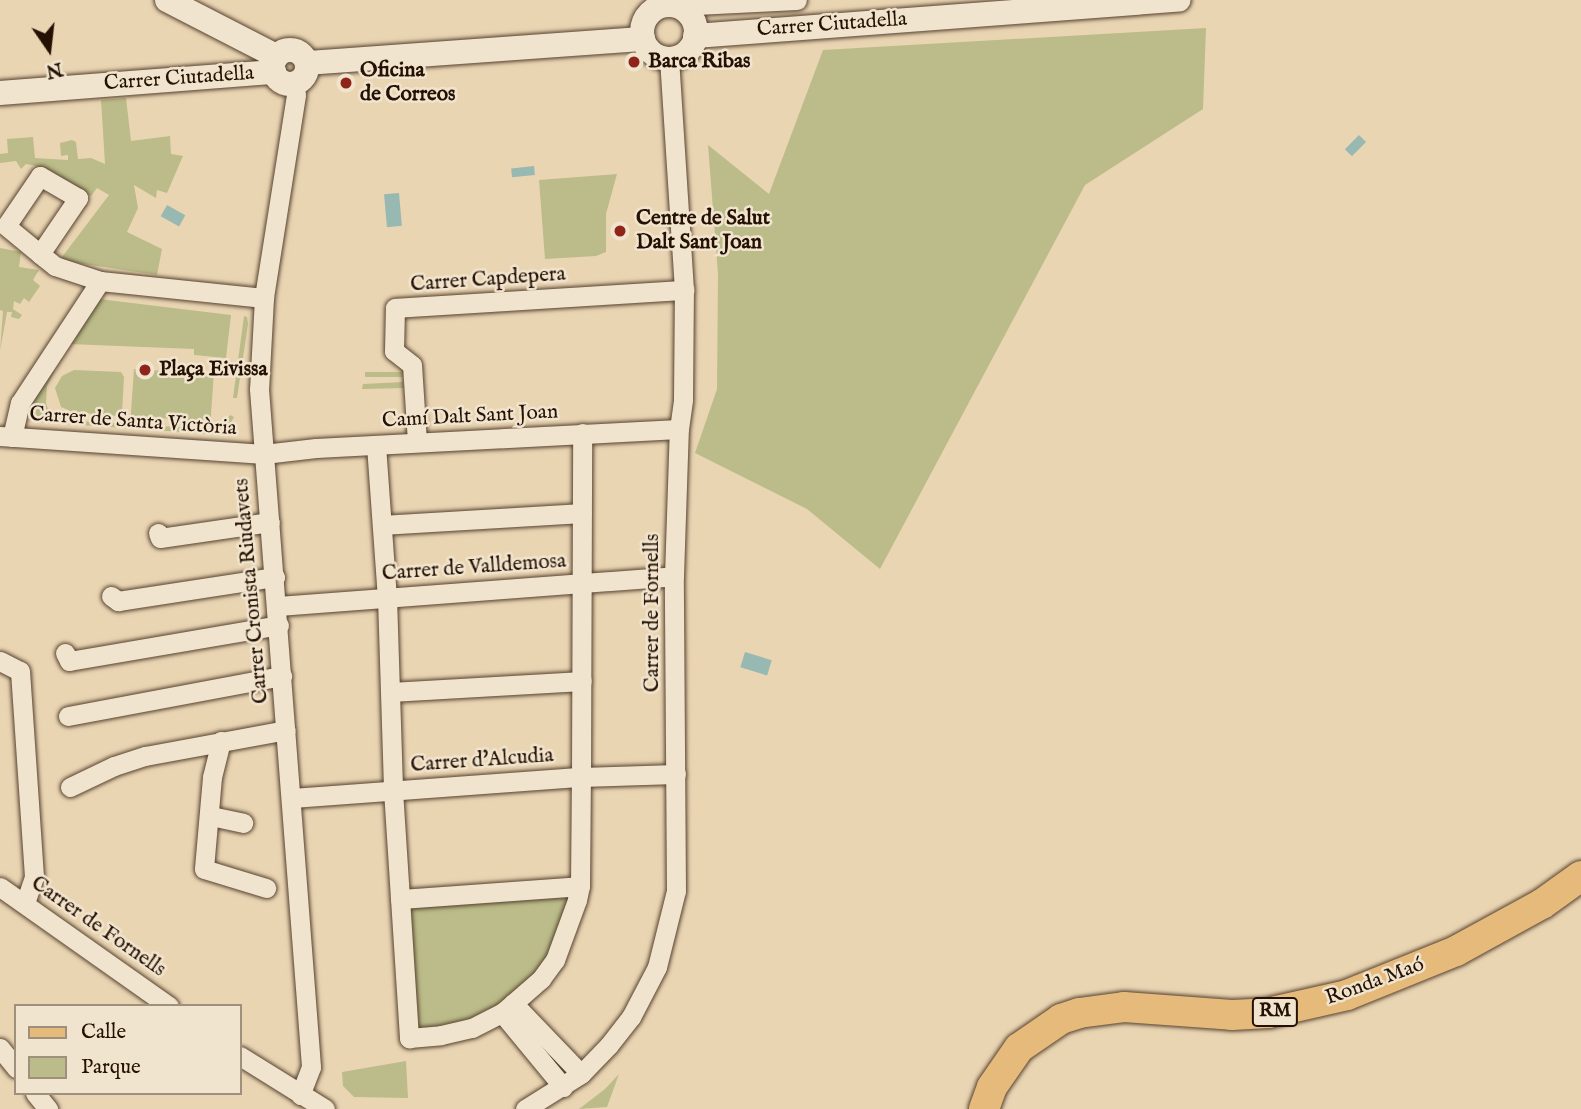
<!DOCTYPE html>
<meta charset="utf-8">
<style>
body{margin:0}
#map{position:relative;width:1581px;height:1109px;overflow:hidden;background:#ead5b3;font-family:"IM FELL English",serif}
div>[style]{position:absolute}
.green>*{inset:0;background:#bbbc89;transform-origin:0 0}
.water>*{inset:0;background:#98b8b2;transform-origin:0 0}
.roads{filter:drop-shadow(0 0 2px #56422f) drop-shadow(0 0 2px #56422f)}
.minor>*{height:19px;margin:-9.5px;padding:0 9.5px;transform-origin:9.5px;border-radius:9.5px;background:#f1e4ce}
.tertiary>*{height:24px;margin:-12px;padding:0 12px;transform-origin:12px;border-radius:12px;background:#f1e4ce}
.tertiary>.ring{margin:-12px;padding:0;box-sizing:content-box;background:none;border:24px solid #f1e4ce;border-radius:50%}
.primary>*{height:30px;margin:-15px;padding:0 15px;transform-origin:15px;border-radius:15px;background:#e5ba7a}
.dots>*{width:19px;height:19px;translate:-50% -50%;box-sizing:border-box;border:4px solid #f1e4ce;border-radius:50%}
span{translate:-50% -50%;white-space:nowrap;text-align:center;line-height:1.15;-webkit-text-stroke:5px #f1e4ce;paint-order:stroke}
.shield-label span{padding:2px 5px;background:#f1e4ce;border:2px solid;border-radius:5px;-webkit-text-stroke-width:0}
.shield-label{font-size:19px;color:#241103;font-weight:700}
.street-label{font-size:21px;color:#241103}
.poi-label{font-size:21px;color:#241103;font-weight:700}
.left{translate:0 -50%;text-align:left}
.legend{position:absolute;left:14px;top:1004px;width:228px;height:91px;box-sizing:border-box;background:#f1e4ce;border:2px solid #9f907d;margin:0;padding:9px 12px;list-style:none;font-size:21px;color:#241103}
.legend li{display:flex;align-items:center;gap:14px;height:35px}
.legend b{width:35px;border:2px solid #9f907d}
.north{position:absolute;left:14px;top:14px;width:70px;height:70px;-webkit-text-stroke:5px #f1e4ce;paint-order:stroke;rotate:166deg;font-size:19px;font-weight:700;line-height:28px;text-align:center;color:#241103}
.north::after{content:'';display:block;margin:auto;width:24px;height:32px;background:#241103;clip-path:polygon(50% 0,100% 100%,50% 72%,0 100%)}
</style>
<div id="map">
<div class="green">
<i style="clip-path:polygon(1206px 28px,1203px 109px,1085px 185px,880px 569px,807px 509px,695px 453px,717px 389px,718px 274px,708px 145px,769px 194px,823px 50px)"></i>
<i style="clip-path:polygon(126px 98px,131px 141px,170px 136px,171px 154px,183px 156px,167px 193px,157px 190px,156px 198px,134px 185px,138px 208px,127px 232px,162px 249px,157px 275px,64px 261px,62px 257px,109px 195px,97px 188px,91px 196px,36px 166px,26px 164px,21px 169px,16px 161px,0 163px,0 154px,8px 153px,7px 139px,33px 137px,35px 158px,68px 160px,68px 155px,61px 156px,60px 143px,72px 140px,76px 142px,78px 159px,91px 158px,105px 164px,101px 100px)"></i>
<i style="clip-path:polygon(617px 174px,606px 214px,606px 252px,596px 256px,545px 259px,539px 180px)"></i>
<i style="clip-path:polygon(0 248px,21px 252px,19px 267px,39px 270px,33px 280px,40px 286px,29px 302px,24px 298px,20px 304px,14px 301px,13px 309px,22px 315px,19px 319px,11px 317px,12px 312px,7px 312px,0 351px,3px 311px,0 310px)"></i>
<i style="clip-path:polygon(99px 299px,231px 315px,226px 358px,194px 355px,194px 349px,69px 344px)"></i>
<i style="clip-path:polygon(244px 316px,247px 317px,248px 324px,237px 398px,233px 398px)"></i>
<i style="clip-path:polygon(51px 368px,54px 372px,47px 386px,46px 403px,49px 412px,63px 420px,210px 429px,225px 422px,230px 415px,234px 417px,229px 426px,211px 434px,36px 422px,30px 408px,32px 400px)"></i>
<i style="left:134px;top:369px;width:80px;height:47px;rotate:4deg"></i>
<i style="clip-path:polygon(74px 370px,121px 372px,124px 377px,122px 413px,117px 416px,73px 412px,61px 407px,55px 388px,62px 376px)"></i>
<i style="left:403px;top:372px;width:5px;height:38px;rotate:90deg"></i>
<i style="clip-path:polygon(403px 382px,404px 388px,362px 389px,363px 384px)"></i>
<i style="clip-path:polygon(574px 892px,562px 934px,532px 980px,475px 1021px,416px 1030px,408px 904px)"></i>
<i style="clip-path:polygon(406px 1061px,408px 1098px,354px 1097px,343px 1086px,342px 1072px)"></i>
<i style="clip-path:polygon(619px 1074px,607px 1107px,579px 1109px,605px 1089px)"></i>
</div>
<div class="water">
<i style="left:1359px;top:135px;width:10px;height:20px;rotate:45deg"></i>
<i style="left:534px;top:166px;width:9px;height:23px;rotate:84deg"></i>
<i style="left:399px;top:193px;width:33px;height:15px;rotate:85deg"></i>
<i style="left:167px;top:205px;width:21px;height:13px;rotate:29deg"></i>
<i style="left:745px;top:652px;width:28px;height:16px;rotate:17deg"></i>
</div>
<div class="roads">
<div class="minor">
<i style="left:675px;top:6px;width:122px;rotate:-2.8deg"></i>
<i style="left:294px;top:83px;width:12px;rotate:81deg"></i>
<i style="left:296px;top:95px;width:206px;rotate:99deg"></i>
<i style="left:264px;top:298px;width:91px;rotate:93.1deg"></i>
<i style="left:259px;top:389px;width:680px;rotate:85.61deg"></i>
<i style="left:311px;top:1067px;width:30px;rotate:111deg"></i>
<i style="left:40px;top:254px;width:68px;rotate:-55.8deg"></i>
<i style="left:78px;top:198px;width:44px;rotate:-149.9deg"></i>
<i style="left:40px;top:176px;width:60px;rotate:124.2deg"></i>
<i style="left:6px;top:226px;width:44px;rotate:39.5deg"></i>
<i style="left:40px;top:254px;width:19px;rotate:39deg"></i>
<i style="left:55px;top:266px;width:47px;rotate:18.4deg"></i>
<i style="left:0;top:436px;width:265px;rotate:3.9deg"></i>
<i style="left:264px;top:454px;width:52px;rotate:-6.6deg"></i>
<i style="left:316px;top:448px;width:363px;rotate:-3deg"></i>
<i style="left:12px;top:437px;width:35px;rotate:-77deg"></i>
<i style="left:20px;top:403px;width:146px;rotate:-56.7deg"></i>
<i style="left:100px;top:281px;width:165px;rotate:5.9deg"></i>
<i style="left:417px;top:442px;width:77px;rotate:-93.7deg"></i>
<i style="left:412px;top:365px;width:23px;rotate:-142deg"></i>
<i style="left:394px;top:351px;width:43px;rotate:-88.7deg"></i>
<i style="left:395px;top:308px;width:290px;rotate:-3.6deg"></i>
<i style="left:376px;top:445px;width:152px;rotate:85.9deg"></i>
<i style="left:387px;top:597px;width:193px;rotate:88.2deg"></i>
<i style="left:393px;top:790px;width:249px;rotate:86.3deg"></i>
<i style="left:409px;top:1038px;width:32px;rotate:-5deg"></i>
<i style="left:441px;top:1035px;width:32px;rotate:-13deg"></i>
<i style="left:472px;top:1028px;width:34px;rotate:-27deg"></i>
<i style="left:502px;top:1013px;width:52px;rotate:-41.1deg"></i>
<i style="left:541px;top:979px;width:24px;rotate:-54deg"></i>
<i style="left:555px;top:960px;width:64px;rotate:-69.9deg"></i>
<i style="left:577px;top:900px;width:14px;rotate:-78deg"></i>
<i style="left:580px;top:886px;width:109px;rotate:-89.5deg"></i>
<i style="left:581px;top:777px;width:344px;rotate:-89.8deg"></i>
<i style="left:382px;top:525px;width:200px;rotate:-3.4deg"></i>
<i style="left:158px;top:533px;width:5px;rotate:68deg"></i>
<i style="left:160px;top:538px;width:111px;rotate:-8.3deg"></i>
<i style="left:111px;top:596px;width:9px;rotate:36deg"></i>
<i style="left:118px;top:601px;width:159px;rotate:-8.7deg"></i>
<i style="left:278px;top:606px;width:397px;rotate:-4.3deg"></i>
<i style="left:65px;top:653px;width:9px;rotate:63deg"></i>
<i style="left:69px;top:661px;width:213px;rotate:-9.7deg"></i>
<i style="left:0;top:661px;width:22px;rotate:27deg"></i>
<i style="left:20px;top:671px;width:206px;rotate:86.1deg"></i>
<i style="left:34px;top:877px;width:28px;rotate:109deg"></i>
<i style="left:391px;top:692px;width:191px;rotate:-3.3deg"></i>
<i style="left:68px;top:716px;width:218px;rotate:-10.6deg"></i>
<i style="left:221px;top:741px;width:37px;rotate:104deg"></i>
<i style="left:212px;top:777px;width:92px;rotate:95deg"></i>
<i style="left:204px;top:869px;width:65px;rotate:17deg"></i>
<i style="left:70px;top:787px;width:49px;rotate:-25.5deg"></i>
<i style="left:114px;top:766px;width:33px;rotate:-18deg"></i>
<i style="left:145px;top:756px;width:143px;rotate:-10.4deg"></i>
<i style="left:292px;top:798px;width:290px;rotate:-4.2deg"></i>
<i style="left:581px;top:777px;width:95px;rotate:-1.8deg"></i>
<i style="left:211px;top:816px;width:33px;rotate:12deg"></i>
<i style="left:0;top:887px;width:207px;rotate:35.2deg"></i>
<i style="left:400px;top:899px;width:180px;rotate:-4.1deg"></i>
<i style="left:513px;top:1003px;width:98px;rotate:46.2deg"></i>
<i style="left:502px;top:1013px;width:96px;rotate:50.5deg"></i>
<i style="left:0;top:1048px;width:26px;rotate:51deg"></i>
<i style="left:240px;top:1056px;width:100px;rotate:31.9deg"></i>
<i style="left:35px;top:1093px;width:21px;rotate:51deg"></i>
<i style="left:525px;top:1109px;width:66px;rotate:-32deg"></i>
<i style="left:581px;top:1074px;width:40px;rotate:-46deg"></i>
<i style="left:609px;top:1045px;width:36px;rotate:-52deg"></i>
<i style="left:631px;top:1017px;width:56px;rotate:-62.5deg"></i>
<i style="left:657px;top:967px;width:78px;rotate:-76deg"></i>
<i style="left:676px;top:891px;width:315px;rotate:-90.4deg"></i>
<i style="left:674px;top:576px;width:147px;rotate:-88.1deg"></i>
<i style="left:679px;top:429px;width:30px;rotate:-82deg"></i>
<i style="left:683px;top:399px;width:109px;rotate:-89.5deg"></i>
<i style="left:684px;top:290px;width:231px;rotate:-93.7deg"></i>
</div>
<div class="tertiary">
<i style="left:167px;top:0;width:123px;rotate:27.2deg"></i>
<i class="ring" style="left:642px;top:5px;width:30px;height:30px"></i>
<i style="left:695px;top:36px;width:485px;rotate:-4.3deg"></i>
<i class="ring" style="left:273px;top:50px;width:10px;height:10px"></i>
<i style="left:307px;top:63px;width:337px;rotate:-4.1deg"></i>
<i style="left:0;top:93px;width:275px;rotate:-4.4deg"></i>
</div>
<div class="primary">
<i style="left:984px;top:1109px;width:23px;rotate:-70deg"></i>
<i style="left:992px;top:1087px;width:47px;rotate:-55.3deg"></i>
<i style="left:1019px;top:1048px;width:51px;rotate:-34.6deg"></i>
<i style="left:1061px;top:1019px;width:19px;rotate:-18deg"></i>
<i style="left:1079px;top:1013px;width:45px;rotate:-7.6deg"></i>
<i style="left:1124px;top:1007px;width:108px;rotate:4.2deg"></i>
<i style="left:1232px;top:1015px;width:36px;rotate:-3deg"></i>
<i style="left:1268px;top:1013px;width:81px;rotate:-12.8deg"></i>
<i style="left:1347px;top:995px;width:118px;rotate:-22deg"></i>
<i style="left:1456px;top:951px;width:98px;rotate:-28.7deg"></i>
<i style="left:1542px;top:904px;width:48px;rotate:-35.7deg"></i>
</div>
</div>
<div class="dots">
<i style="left:634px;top:62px;background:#8f2418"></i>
<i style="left:346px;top:83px;background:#8f2418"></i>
<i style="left:620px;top:231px;background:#8f2418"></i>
<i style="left:145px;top:370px;background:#8f2418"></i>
</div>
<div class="shield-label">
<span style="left:1275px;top:1012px">RM</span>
</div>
<div class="street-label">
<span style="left:832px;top:25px;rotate:-4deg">Carrer Ciutadella</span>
<span style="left:179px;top:79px;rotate:-4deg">Carrer Ciutadella</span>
<span style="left:488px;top:280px;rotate:-4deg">Carrer Capdepera</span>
<span style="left:470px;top:417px;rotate:-3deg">Camí Dalt Sant Joan</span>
<span style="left:133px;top:422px;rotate:4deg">Carrer de Santa Victòria</span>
<span style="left:474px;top:568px;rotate:-4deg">Carrer de Valldemosa</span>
<span style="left:252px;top:591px;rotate:-95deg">Carrer Cronista Riudavets</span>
<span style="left:653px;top:613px;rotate:-90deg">Carrer de Fornells</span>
<span style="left:482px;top:761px;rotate:-4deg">Carrer d'Alcudia</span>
<span style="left:98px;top:927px;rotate:35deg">Carrer de Fornells</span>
<span style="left:1375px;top:982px;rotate:-20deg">Ronda Maó</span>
</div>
<div class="poi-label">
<span class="left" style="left:648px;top:62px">Barca Ribas</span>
<span class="left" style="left:360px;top:83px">Oficina<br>de Correos</span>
<span class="left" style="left:636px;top:231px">Centre de Salut<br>Dalt Sant Joan</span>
<span class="left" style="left:159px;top:370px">Plaça Eivissa</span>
</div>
<ul class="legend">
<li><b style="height:9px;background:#e5ba7a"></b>Calle</li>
<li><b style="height:19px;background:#bbbc89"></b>Parque</li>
</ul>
<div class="north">N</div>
</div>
